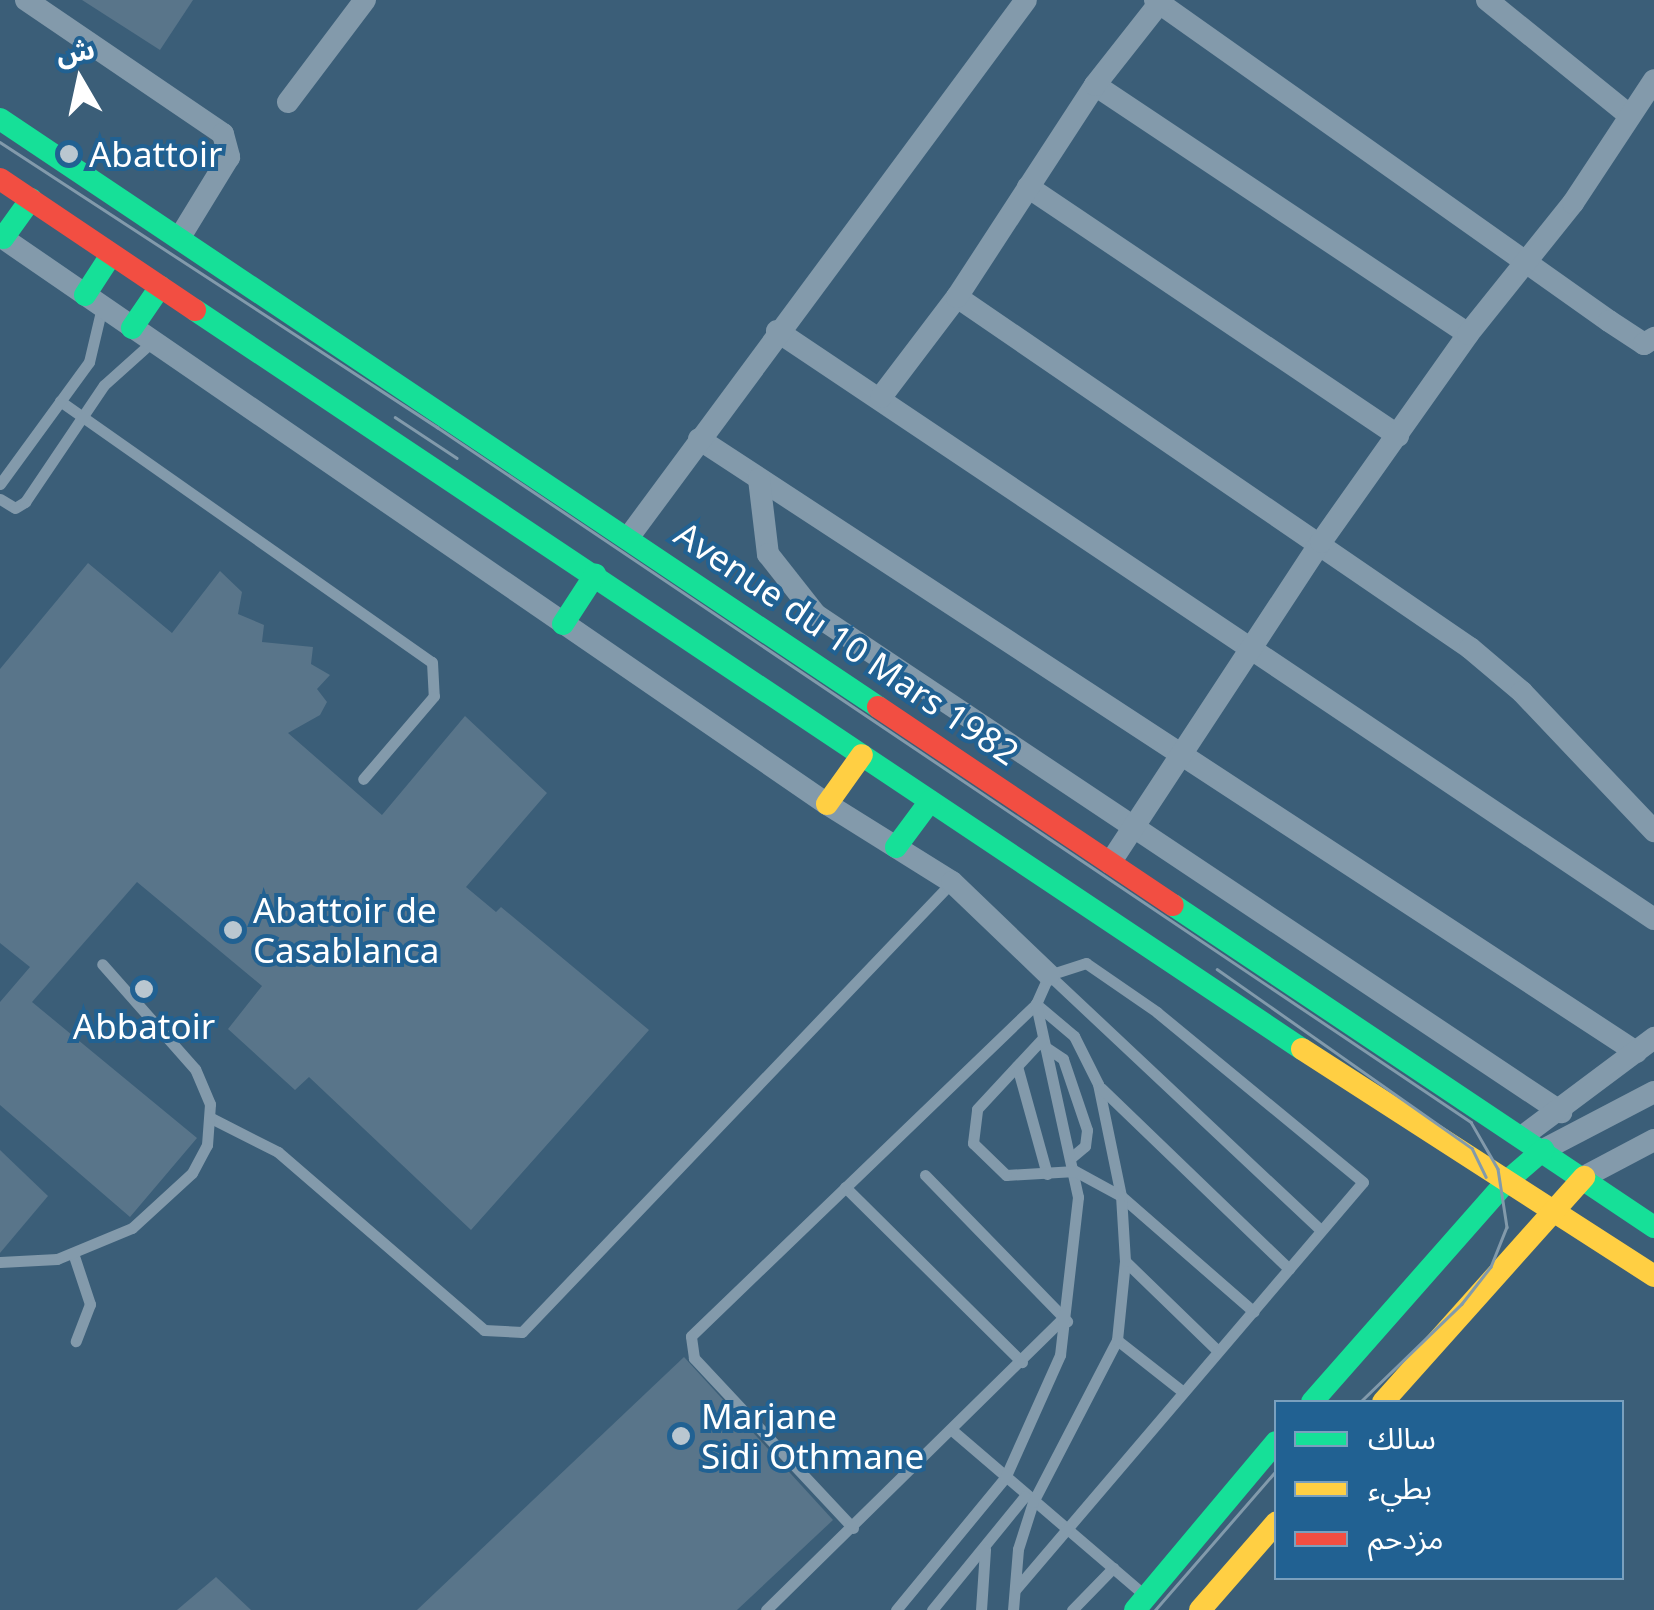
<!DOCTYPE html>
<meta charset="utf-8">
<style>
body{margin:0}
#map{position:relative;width:1654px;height:1610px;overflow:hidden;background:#3b5e78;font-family:"Noto Sans","Noto Sans Arabic",sans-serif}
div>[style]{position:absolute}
.building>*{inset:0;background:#59758a}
.lane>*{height:11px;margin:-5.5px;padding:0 5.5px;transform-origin:5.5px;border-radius:5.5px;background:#839aab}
.street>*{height:22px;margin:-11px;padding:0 11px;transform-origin:11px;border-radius:11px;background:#839aab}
.fast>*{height:22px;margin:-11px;padding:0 11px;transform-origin:11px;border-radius:11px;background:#16e098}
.slow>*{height:22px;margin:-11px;padding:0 11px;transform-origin:11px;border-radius:11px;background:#ffcf43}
.jam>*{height:22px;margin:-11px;padding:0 11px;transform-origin:11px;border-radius:11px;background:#f24e42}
.tram>*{height:2.5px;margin:-1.25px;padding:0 1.25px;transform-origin:1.25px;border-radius:1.25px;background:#829aab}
.dots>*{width:28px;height:28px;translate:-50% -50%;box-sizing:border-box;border:5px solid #216192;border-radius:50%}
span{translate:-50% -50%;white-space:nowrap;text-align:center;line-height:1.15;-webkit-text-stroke:8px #216192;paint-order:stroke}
.poi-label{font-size:35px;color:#fff}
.left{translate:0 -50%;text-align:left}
.street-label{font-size:35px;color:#fff}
.legend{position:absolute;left:1274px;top:1400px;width:350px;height:180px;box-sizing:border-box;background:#216192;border:2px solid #7aa0be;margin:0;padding:12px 18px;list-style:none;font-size:30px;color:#fff}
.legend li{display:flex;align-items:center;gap:20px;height:50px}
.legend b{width:50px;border:2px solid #7aa0be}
.north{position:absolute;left:30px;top:30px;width:100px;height:100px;-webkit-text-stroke:8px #216192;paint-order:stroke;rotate:351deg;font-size:28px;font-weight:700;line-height:40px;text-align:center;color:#fff}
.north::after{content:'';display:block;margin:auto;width:35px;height:45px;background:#fff;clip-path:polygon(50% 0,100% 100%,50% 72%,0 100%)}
</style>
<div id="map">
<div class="building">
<i style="clip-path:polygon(82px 0,193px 0,160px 50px)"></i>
<i style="clip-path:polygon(88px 563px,172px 633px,220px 571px,242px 592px,238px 614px,264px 625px,262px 642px,313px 647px,311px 664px,330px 675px,317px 689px,327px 702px,320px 715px,288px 733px,382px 815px,465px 716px,547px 793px,466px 887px,496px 912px,501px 907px,649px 1030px,471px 1230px,309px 1077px,295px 1090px,228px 1029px,262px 986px,137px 882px,32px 1002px,197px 1138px,130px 1217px,0 1105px,0 1002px,30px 967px,0 943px,0 669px)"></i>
<i style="clip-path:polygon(0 1150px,48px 1196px,0 1253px)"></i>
<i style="clip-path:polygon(684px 1357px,833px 1520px,737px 1610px,417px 1610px)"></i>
<i style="clip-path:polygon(216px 1577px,251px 1610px,177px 1610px)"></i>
</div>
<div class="lane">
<i style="left:60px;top:401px;width:454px;rotate:35.1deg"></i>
<i style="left:432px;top:662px;width:34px;rotate:87deg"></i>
<i style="left:434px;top:696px;width:109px;rotate:130.5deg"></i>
<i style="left:0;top:484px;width:151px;rotate:-53.9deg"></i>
<i style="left:89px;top:362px;width:57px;rotate:-76.7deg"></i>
<i style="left:0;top:499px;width:17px;rotate:31deg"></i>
<i style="left:15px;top:508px;width:12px;rotate:-31deg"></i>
<i style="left:25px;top:502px;width:141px;rotate:-56deg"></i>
<i style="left:104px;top:385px;width:64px;rotate:-41.9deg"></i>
<i style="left:1036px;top:1004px;width:50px;rotate:40.1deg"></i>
<i style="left:1074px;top:1036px;width:54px;rotate:63.4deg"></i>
<i style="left:1098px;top:1084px;width:114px;rotate:78.4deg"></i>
<i style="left:1121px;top:1196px;width:176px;rotate:41.1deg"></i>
<i style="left:1044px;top:1046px;width:23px;rotate:34deg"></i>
<i style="left:1063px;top:1059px;width:75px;rotate:71.3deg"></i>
<i style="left:1087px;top:1130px;width:16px;rotate:97deg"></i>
<i style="left:1085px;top:1146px;width:16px;rotate:140deg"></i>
<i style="left:1017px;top:1066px;width:112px;rotate:74.5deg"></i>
<i style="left:1101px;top:1088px;width:261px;rotate:43.9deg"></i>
<i style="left:211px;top:1118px;width:75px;rotate:26.9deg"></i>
<i style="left:278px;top:1152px;width:272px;rotate:40.8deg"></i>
<i style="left:484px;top:1330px;width:38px;rotate:3deg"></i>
<i style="left:522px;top:1332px;width:622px;rotate:-46.3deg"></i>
<i style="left:925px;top:1175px;width:204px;rotate:45.8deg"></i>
<i style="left:845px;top:1187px;width:249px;rotate:44.7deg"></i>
<i style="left:73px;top:1253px;width:54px;rotate:71.6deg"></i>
<i style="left:90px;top:1304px;width:40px;rotate:111deg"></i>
<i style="left:1125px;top:1261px;width:129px;rotate:44.1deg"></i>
<i style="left:0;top:1262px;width:57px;rotate:-3deg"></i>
<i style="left:57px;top:1259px;width:81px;rotate:-22.5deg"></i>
<i style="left:132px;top:1228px;width:81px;rotate:-42.5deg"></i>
<i style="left:192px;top:1173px;width:32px;rotate:-62deg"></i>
<i style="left:207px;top:1145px;width:41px;rotate:-85.8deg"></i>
<i style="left:210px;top:1104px;width:38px;rotate:-113deg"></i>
<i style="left:195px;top:1069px;width:140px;rotate:-131.5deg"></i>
<i style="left:1117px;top:1340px;width:84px;rotate:38.2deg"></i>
<i style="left:953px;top:1431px;width:250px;rotate:40.6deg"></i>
<i style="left:853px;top:1528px;width:233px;rotate:-133.1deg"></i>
<i style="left:694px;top:1358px;width:22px;rotate:-98deg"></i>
<i style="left:691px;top:1336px;width:479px;rotate:-43.9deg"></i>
<i style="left:1036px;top:1004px;width:32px;rotate:-66deg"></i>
<i style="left:1015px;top:1590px;width:536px;rotate:-49.54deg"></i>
<i style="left:1363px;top:1182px;width:267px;rotate:-140.5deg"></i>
<i style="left:1157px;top:1012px;width:86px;rotate:-145.4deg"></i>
<i style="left:1086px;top:963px;width:39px;rotate:162deg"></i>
<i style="left:1049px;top:975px;width:373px;rotate:43.2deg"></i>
<i style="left:766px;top:1610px;width:418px;rotate:-44.5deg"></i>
<i style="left:896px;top:1610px;width:171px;rotate:-50.5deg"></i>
<i style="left:1005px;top:1478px;width:135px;rotate:-65.9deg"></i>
<i style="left:1060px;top:1355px;width:159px;rotate:-83.5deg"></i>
<i style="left:1078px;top:1197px;width:198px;rotate:-102.3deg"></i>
<i style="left:932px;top:1610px;width:147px;rotate:-50.8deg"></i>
<i style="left:981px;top:1610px;width:61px;rotate:-86.2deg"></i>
<i style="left:1013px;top:1610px;width:61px;rotate:-85.3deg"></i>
<i style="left:1018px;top:1549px;width:49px;rotate:-72.3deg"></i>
<i style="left:1033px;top:1502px;width:182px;rotate:-62.6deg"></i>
<i style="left:1117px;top:1340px;width:79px;rotate:-84.2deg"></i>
<i style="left:1125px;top:1261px;width:65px;rotate:-93.5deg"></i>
<i style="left:1121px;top:1196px;width:52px;rotate:-151.5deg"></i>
<i style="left:1075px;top:1171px;width:69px;rotate:176.7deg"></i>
<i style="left:1006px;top:1175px;width:46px;rotate:-135.9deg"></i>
<i style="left:973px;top:1143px;width:34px;rotate:-83deg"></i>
<i style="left:977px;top:1109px;width:96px;rotate:-47.1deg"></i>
<i style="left:1072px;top:1610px;width:59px;rotate:-45.7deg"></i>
</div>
<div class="street">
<i style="left:26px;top:0;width:238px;rotate:34.2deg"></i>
<i style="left:223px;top:134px;width:24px;rotate:75deg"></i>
<i style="left:229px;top:157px;width:94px;rotate:121.5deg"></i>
<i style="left:1155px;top:0;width:556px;rotate:35.26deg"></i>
<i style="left:1609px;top:321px;width:42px;rotate:33.3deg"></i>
<i style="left:1644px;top:344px;width:12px;rotate:-31deg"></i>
<i style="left:1487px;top:0;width:183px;rotate:39deg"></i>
<i style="left:1095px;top:85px;width:448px;rotate:33.7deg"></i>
<i style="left:288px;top:102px;width:128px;rotate:-53deg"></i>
<i style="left:1028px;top:187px;width:446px;rotate:33.9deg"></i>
<i style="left:0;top:236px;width:1003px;rotate:34.48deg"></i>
<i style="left:827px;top:804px;width:147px;rotate:32deg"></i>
<i style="left:952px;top:882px;width:134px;rotate:43.8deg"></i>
<i style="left:957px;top:297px;width:622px;rotate:34.38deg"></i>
<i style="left:1470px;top:648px;width:68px;rotate:40.2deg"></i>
<i style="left:1522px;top:692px;width:192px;rotate:46.5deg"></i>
<i style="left:777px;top:331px;width:1056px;rotate:33.84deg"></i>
<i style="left:881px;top:397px;width:126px;rotate:-52.8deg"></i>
<i style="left:957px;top:297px;width:253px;rotate:-56.9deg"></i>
<i style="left:1095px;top:85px;width:108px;rotate:-51.8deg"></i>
<i style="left:699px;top:439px;width:1120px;rotate:33.19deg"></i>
<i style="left:759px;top:479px;width:76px;rotate:83.2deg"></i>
<i style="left:768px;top:554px;width:78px;rotate:51.8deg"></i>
<i style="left:816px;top:615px;width:896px;rotate:33.71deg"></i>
<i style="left:628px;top:538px;width:669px;rotate:-53.51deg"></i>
<i style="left:1110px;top:863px;width:384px;rotate:-56.7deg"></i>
<i style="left:1321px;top:542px;width:255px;rotate:-54.7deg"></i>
<i style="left:1468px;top:334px;width:168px;rotate:-51.3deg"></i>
<i style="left:1573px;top:203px;width:147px;rotate:-56.6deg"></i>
<i style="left:1523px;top:1136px;width:164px;rotate:-36.8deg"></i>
<i style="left:1543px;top:1150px;width:125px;rotate:-27.6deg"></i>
<i style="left:1584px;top:1177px;width:79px;rotate:-27.9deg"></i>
</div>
<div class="fast">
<i style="left:0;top:119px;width:1057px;rotate:33.81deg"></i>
<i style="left:3px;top:238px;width:48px;rotate:-54.3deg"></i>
<i style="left:85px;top:295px;width:48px;rotate:-57deg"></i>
<i style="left:195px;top:310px;width:1331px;rotate:33.73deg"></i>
<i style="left:132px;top:328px;width:50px;rotate:-55.7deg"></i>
<i style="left:563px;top:624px;width:59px;rotate:-56.9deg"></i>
<i style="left:896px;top:847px;width:57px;rotate:-53.5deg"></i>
<i style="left:1173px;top:905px;width:579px;rotate:33.8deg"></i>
<i style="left:1312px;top:1402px;width:295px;rotate:-48.6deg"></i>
<i style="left:1507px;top:1181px;width:48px;rotate:-40.7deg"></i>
<i style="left:1135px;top:1610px;width:219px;rotate:-50deg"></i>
</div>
<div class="slow">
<i style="left:827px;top:804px;width:60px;rotate:-54.5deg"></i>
<i style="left:1302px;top:1049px;width:419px;rotate:32.8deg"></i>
<i style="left:1383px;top:1402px;width:302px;rotate:-48.2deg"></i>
<i style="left:1200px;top:1610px;width:116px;rotate:-48.9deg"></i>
</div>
<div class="jam">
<i style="left:0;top:179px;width:235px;rotate:33.9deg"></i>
<i style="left:878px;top:707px;width:355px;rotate:33.9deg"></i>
</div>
<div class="tram">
<i style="left:0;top:142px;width:522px;rotate:33.11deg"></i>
<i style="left:437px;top:427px;width:1246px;rotate:33.91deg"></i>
<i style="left:1471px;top:1122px;width:54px;rotate:60.1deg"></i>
<i style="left:1498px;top:1169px;width:59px;rotate:81.2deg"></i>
<i style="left:1507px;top:1227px;width:43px;rotate:111.8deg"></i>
<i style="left:1491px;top:1267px;width:47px;rotate:128.1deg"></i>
<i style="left:1462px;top:1304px;width:141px;rotate:135.9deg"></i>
<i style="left:395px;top:417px;width:74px;rotate:33.5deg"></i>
<i style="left:1217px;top:969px;width:312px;rotate:35.1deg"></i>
<i style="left:1472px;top:1148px;width:32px;rotate:64deg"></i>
<i style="left:1155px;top:1610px;width:184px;rotate:-49deg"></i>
</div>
<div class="dots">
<i style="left:69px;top:154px;background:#bac7d0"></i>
<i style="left:233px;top:930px;background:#bac7d0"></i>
<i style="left:144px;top:989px;background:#bac7d0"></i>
<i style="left:681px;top:1436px;background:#bac7d0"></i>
</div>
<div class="poi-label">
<span class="left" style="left:89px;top:154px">Abattoir</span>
<span class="left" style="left:253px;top:930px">Abattoir de<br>Casablanca</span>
<span style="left:144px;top:1026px">Abbatoir</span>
<span class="left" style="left:701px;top:1436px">Marjane<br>Sidi Othmane</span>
</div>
<div class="street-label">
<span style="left:847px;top:643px;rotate:34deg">Avenue du 10 Mars 1982</span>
</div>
<ul class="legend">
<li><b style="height:12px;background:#16e098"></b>سالك</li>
<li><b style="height:12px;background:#ffcf43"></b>بطيء</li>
<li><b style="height:12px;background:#f24e42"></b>مزدحم</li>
</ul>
<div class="north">ش</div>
</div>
